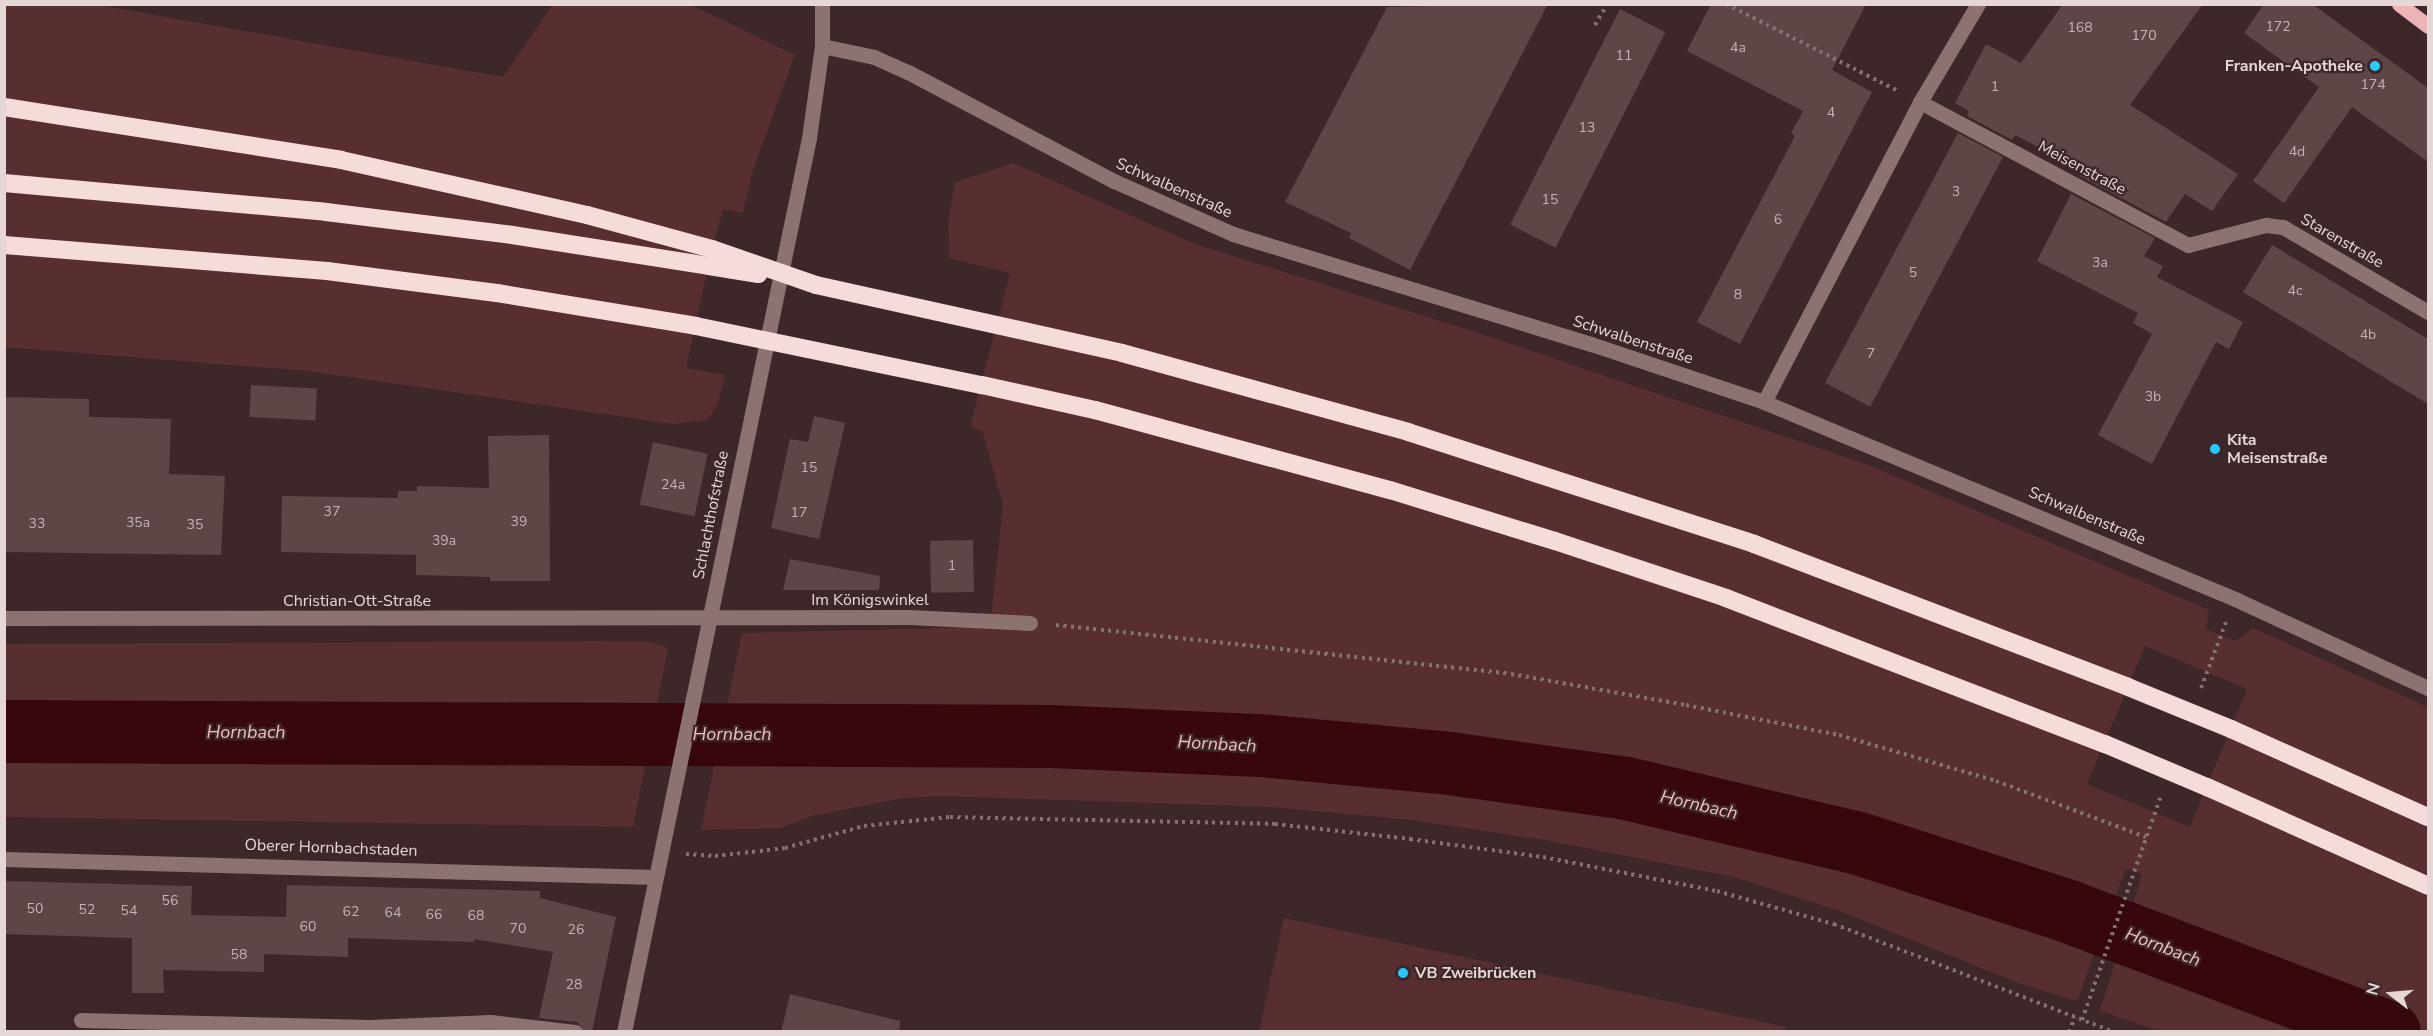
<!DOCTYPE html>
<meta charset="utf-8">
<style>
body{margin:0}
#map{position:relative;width:2433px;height:1036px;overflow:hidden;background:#3d2728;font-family:"Nunito Sans",sans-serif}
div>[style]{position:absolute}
.green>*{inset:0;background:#572f30}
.river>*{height:63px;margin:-31.5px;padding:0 31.5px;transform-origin:31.5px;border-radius:31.5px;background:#38070e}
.building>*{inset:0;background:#5e4646;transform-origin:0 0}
.path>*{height:4px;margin-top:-2px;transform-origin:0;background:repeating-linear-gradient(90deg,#847172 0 3px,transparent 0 7.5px)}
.minor>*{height:15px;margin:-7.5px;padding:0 7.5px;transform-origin:7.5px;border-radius:7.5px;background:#8d7272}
.major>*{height:15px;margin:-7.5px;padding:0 7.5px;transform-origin:7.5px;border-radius:7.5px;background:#ecb4b5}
.highway>*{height:18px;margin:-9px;padding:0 9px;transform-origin:9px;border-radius:9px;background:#f6dbdb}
.highway-bridge>*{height:18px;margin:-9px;padding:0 9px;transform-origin:9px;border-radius:9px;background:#f6dbdb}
.dots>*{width:16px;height:16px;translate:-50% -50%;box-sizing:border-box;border:3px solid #3d2728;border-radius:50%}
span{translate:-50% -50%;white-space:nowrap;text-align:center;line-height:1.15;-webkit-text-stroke:4.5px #3d2728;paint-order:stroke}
.number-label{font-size:14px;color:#c4b3b3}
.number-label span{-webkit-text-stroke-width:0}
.poi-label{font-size:16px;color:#e6d7d7;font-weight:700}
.right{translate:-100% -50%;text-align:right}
.left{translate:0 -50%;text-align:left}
.street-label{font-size:16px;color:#e6d7d7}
.water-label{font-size:18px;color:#f4bdbe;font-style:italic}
.frame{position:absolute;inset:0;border:6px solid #e6d7d7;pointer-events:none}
.north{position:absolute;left:2361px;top:964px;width:60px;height:60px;-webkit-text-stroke:4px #3d2728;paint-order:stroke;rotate:286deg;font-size:16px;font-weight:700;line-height:24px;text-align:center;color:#e6d7d7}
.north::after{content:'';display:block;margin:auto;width:21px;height:27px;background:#e6d7d7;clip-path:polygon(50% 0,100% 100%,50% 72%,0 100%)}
</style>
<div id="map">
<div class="green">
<i style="clip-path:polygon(4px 5px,99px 5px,503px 77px,552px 5px,691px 5px,795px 55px,753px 170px,743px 213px,723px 209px,712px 249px,686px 368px,725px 375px,717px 406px,708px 420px,673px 424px,308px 371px,5px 347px)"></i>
<i style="clip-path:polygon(evenodd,1013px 163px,1195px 244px,1469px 330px,1866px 464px,2209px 610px,2206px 629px,2236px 641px,2253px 628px,2428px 707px,2428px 1031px,2159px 1031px,2100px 1011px,2142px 874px,2126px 868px,2077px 1001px,2021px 984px,1837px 910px,1734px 877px,1545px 840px,1412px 820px,1271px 807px,944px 796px,903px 798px,812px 816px,781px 828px,701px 830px,742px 633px,990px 627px,1003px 505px,982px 430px,970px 427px,1010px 273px,949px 258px,948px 222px,955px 182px,1013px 163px,2145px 646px,2247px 689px,2190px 827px,2087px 784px,2145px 646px)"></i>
<i style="clip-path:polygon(604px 641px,652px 642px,668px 648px,633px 827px,5px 817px,5px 644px)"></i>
<i style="clip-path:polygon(1284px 918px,1786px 1027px,1785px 1031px,1259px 1031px)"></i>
</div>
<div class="river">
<i style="left:4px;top:731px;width:1047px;rotate:0.27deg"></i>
<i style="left:1051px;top:736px;width:209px;rotate:2.5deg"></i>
<i style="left:1260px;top:745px;width:190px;rotate:5.4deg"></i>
<i style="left:1449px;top:763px;width:179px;rotate:8deg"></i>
<i style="left:1626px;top:788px;width:235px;rotate:13.3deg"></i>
<i style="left:1855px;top:842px;width:224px;rotate:17.9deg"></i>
<i style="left:2068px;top:911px;width:343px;rotate:20.7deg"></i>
</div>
<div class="building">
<i style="clip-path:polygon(1505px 4px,1548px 4px,1410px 270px,1349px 238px,1351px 233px,1285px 202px,1387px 7px)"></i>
<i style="clip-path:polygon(1711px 4px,1866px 4px,1832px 70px,1872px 92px,1740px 344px,1697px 322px,1795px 136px,1791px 133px,1803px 111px,1687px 51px)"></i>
<i style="clip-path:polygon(2063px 4px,2203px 4px,2130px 105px,2238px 174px,2212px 211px,2185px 194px,2166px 222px,2080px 176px,2083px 170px,2015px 135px,2012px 140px,1967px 116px,1969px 111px,1955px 103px,1986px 44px,2021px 63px)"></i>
<i style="clip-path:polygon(2264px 4px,2312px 4px,2428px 88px,2428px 162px,2352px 107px,2284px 203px,2253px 181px,2319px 87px,2244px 33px)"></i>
<i style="left:1620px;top:9px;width:51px;height:242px;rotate:27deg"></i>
<i style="left:1958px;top:133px;width:51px;height:283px;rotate:28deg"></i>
<i style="clip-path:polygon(2071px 194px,2155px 238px,2144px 256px,2163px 266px,2157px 277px,2243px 322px,2229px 349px,2216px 342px,2152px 464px,2098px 435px,2152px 334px,2133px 323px,2138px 313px,2037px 261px)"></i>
<i style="clip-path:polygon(2272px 245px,2428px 339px,2428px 404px,2243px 292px)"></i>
<i style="left:251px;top:385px;width:66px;height:32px;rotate:3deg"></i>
<i style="clip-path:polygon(4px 397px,89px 399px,89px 417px,171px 419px,169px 474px,225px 476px,221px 555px,4px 552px)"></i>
<i style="clip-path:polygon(814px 416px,845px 423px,819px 539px,771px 528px,790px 439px,808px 442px)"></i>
<i style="clip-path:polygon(549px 435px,550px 581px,490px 581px,490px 577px,416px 575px,416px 555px,281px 552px,282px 496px,398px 498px,398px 491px,417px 491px,417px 486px,489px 488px,488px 436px)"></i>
<i style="left:653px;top:442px;width:56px;height:64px;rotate:12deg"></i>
<i style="left:973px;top:540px;width:52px;height:43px;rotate:89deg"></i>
<i style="clip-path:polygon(790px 559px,880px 576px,879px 590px,783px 590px)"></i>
<i style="clip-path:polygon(4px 881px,192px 886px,191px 915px,286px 917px,287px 885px,540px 891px,540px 898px,616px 917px,592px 1032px,585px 1032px,577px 1022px,539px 1018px,553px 952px,474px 939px,474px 942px,348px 938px,348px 957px,264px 954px,264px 972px,163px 970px,164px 993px,132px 993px,132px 938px,4px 934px)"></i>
<i style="clip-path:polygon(790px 994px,900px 1021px,899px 1032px,781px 1032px)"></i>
</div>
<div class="path">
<i style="left:1726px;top:4px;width:191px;rotate:26.8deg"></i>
<i style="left:1595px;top:25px;width:24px;rotate:-60deg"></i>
<i style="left:1056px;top:625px;width:458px;rotate:6.1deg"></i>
<i style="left:1511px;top:674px;width:178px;rotate:10deg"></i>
<i style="left:1686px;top:705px;width:156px;rotate:11.1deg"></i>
<i style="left:1839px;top:735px;width:164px;rotate:16.3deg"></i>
<i style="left:1996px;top:781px;width:160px;rotate:20.5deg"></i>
<i style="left:2201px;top:688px;width:71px;rotate:-69.3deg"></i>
<i style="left:686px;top:854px;width:29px;rotate:4deg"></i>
<i style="left:715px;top:856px;width:70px;rotate:-6.5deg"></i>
<i style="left:785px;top:848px;width:82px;rotate:-15.6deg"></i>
<i style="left:864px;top:826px;width:86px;rotate:-6deg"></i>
<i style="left:950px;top:817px;width:325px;rotate:1.2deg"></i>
<i style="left:1275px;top:824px;width:136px;rotate:6.3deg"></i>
<i style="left:1410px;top:839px;width:134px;rotate:7.7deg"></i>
<i style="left:1543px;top:857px;width:177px;rotate:11.1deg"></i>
<i style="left:1717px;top:891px;width:122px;rotate:15.8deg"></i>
<i style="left:1834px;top:924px;width:300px;rotate:21.1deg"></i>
<i style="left:2082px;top:1020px;width:238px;rotate:-70.6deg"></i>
<i style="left:2069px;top:1032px;width:16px;rotate:-68deg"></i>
</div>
<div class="minor">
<i style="left:822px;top:46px;width:53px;rotate:11.9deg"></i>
<i style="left:874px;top:57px;width:37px;rotate:24deg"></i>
<i style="left:908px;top:72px;width:233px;rotate:27.9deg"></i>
<i style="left:1114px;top:181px;width:130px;rotate:24deg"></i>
<i style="left:1233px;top:234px;width:375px;rotate:17.1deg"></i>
<i style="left:1591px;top:344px;width:182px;rotate:18.5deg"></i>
<i style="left:1764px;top:402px;width:511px;rotate:22.7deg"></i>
<i style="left:2235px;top:599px;width:213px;rotate:24.8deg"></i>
<i style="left:1920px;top:102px;width:304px;rotate:28.1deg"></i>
<i style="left:2188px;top:245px;width:81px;rotate:-14.4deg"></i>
<i style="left:2266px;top:225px;width:17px;rotate:7deg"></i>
<i style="left:2283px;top:227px;width:168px;rotate:30.4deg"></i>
<i style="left:1764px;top:402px;width:338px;rotate:-62.5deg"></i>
<i style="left:1920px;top:102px;width:114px;rotate:-59.4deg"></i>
<i style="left:4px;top:618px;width:905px;rotate:-0.06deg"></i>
<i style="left:909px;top:617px;width:121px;rotate:2.8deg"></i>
<i style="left:4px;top:859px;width:652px;rotate:1.58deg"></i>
<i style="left:81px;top:1020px;width:289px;rotate:1.4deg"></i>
<i style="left:370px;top:1027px;width:121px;rotate:-2.4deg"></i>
<i style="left:491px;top:1022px;width:85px;rotate:6.8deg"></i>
<i style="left:624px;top:1032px;width:913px;rotate:-78.31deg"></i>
<i style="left:809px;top:138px;width:93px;rotate:-82deg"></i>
<i style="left:822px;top:46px;width:42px;rotate:-90deg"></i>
</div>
<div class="major">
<i style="left:2399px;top:4px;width:36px;rotate:37deg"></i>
</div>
<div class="highway">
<i style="left:4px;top:107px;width:341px;rotate:8.9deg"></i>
<i style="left:341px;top:160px;width:252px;rotate:12.6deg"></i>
<i style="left:587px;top:215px;width:130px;rotate:15.2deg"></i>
<i style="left:4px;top:183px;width:323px;rotate:5.1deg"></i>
<i style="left:326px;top:212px;width:187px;rotate:7deg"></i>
<i style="left:512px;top:235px;width:199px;rotate:8.9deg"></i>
<i style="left:4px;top:245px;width:324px;rotate:4.6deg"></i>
<i style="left:327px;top:271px;width:171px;rotate:7.4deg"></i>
<i style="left:497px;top:293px;width:202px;rotate:9.4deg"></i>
<i style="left:816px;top:285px;width:313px;rotate:12.5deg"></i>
<i style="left:1122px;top:353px;width:297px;rotate:15.4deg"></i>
<i style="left:1408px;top:432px;width:364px;rotate:17.9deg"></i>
<i style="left:1754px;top:544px;width:400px;rotate:20.9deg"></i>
<i style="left:982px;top:385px;width:116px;rotate:12.5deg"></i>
<i style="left:1095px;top:410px;width:306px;rotate:15.2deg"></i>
<i style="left:1390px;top:490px;width:173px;rotate:17.2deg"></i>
<i style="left:1555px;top:541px;width:180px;rotate:18.4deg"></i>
<i style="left:1726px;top:598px;width:406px;rotate:21.1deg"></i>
<i style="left:2231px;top:729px;width:216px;rotate:24.1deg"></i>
<i style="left:2207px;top:787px;width:242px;rotate:24.1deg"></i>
</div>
<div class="highway-bridge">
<i style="left:712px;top:249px;width:110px;rotate:19.1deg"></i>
<i style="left:709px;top:266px;width:50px;rotate:9.3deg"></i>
<i style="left:696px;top:326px;width:292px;rotate:11.7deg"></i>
<i style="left:2128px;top:687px;width:111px;rotate:22.2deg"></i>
<i style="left:2105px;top:744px;width:111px;rotate:22.9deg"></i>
</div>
<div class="dots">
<i style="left:2375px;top:66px;background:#29c8ff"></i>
<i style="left:2215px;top:449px;background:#29c8ff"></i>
<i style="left:1403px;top:973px;background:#29c8ff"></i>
</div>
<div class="number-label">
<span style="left:2278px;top:27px">172</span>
<span style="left:2080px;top:28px">168</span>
<span style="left:2144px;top:36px">170</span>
<span style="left:1738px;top:48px">4a</span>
<span style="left:1624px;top:56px">11</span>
<span style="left:2373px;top:85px">174</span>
<span style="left:1995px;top:87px">1</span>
<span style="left:1831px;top:113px">4</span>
<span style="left:1587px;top:128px">13</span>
<span style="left:2297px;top:152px">4d</span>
<span style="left:1956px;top:192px">3</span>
<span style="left:1550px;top:200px">15</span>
<span style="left:1778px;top:220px">6</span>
<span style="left:2100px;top:263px">3a</span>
<span style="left:1913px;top:273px">5</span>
<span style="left:2295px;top:291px">4c</span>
<span style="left:1738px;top:295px">8</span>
<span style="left:2368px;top:335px">4b</span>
<span style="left:1871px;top:354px">7</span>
<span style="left:2153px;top:397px">3b</span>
<span style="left:809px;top:468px">15</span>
<span style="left:673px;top:485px">24a</span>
<span style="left:332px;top:512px">37</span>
<span style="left:799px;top:513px">17</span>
<span style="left:519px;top:522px">39</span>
<span style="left:138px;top:523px">35a</span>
<span style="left:37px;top:524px">33</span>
<span style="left:195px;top:525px">35</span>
<span style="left:444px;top:541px">39a</span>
<span style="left:952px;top:566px">1</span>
<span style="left:170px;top:901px">56</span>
<span style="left:35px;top:909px">50</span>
<span style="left:87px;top:910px">52</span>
<span style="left:129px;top:911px">54</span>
<span style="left:351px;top:912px">62</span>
<span style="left:393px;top:913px">64</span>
<span style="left:434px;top:915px">66</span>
<span style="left:476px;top:916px">68</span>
<span style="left:308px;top:927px">60</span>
<span style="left:518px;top:929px">70</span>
<span style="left:576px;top:930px">26</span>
<span style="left:239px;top:955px">58</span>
<span style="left:574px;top:985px">28</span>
</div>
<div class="poi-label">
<span class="right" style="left:2363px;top:66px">Franken-Apotheke</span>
<span class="left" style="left:2227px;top:449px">Kita<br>Meisenstraße</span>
<span class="left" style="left:1415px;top:973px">VB Zweibrücken</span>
</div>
<div class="street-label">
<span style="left:2082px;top:168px;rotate:28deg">Meisenstraße</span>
<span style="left:1174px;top:188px;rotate:24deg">Schwalbenstraße</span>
<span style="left:2342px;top:241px;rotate:30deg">Starenstraße</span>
<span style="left:1633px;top:340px;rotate:18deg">Schwalbenstraße</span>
<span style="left:711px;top:515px;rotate:-79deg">Schlachthofstraße</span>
<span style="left:2087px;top:516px;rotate:23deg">Schwalbenstraße</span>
<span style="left:870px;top:600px">Im Königswinkel</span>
<span style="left:357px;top:601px">Christian-Ott-Straße</span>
<span style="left:331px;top:848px;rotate:2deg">Oberer Hornbachstaden</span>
</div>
<div class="water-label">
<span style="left:246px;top:732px">Hornbach</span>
<span style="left:732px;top:734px">Hornbach</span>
<span style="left:1217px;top:744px;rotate:3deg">Hornbach</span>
<span style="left:1699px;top:805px;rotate:13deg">Hornbach</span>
<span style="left:2163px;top:947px;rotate:21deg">Hornbach</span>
</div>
<div class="frame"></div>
<div class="north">N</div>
</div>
